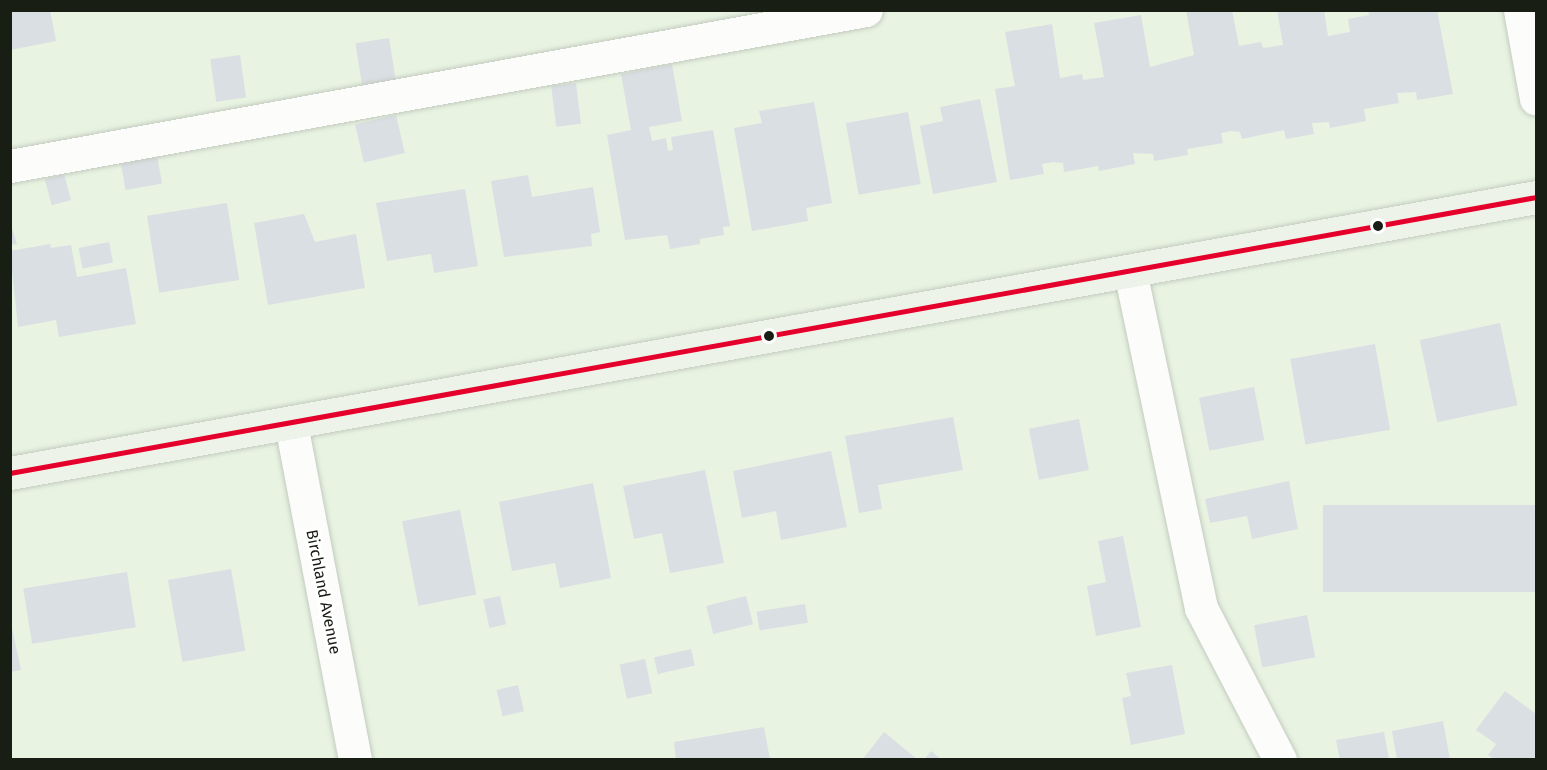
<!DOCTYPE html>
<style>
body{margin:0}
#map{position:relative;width:1547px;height:770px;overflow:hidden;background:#e8f3e2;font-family:"Fira Sans",sans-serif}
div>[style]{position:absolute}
.building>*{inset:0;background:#dadfe4;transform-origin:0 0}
.roads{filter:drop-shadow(0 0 2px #c3cbbf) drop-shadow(0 0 2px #c3cbbf)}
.minor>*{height:33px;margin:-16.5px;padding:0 16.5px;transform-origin:16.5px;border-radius:16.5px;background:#fcfdfb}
.major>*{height:33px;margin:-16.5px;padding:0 16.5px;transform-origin:16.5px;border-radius:16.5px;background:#eef3ea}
.bus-1>*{height:4.5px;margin:-2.25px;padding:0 2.25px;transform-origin:2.25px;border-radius:2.25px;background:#e4002b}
.dots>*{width:16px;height:16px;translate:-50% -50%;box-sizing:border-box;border:3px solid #fff;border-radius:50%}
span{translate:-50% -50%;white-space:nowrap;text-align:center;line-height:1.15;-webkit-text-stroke:6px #fff;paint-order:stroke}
.street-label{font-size:16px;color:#181e14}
.frame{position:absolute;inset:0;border:12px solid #181e14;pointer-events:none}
</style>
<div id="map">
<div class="building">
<i style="clip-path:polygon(10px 10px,50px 10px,56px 41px,10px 50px)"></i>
<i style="clip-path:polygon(1186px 10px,1232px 10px,1239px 46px,1261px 42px,1263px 48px,1283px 45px,1277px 10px,1324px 10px,1328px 36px,1350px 32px,1348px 19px,1369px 15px,1368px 10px,1437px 10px,1453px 94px,1417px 100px,1416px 92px,1397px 93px,1399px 103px,1364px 109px,1366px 121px,1330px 128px,1329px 122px,1312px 123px,1314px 134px,1286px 139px,1284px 130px,1242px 139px,1240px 132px,1231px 131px,1221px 133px,1223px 143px,1187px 149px,1188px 155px,1154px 161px,1153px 154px,1133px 153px,1135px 164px,1099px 171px,1098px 166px,1064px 172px,1063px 163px,1053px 162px,1042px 164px,1044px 174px,1010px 180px,995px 89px,1015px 86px,1005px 32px,1052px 24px,1060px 78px,1082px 74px,1083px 80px,1104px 77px,1094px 23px,1141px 15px,1150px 67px,1194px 55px)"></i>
<i style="left:389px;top:38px;width:47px;height:34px;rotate:81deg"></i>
<i style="left:240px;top:55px;width:43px;height:30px;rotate:82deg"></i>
<i style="clip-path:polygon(672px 64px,682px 121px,649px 127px,652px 141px,666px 138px,668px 151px,673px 150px,671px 137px,713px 130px,730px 226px,723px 227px,724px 235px,700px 239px,700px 244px,670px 249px,667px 235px,625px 240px,607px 135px,631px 130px,621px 74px)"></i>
<i style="left:576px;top:83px;width:41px;height:25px;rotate:83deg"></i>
<i style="clip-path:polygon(980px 99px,997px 182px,933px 194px,920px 126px,943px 121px,940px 107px)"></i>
<i style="clip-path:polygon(814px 102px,832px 203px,806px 208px,808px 221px,752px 231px,734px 128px,762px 123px,759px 111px)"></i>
<i style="left:908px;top:112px;width:73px;height:63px;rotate:80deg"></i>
<i style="left:396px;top:115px;width:39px;height:42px;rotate:77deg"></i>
<i style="left:157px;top:155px;width:29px;height:37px;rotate:80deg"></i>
<i style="left:64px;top:174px;width:27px;height:20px;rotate:75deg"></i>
<i style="clip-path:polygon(528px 175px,532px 197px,593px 187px,600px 232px,591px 234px,592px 246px,504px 257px,491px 181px)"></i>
<i style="clip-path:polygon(465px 189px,478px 266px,434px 273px,431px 254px,387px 261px,376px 203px)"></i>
<i style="left:227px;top:203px;width:78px;height:81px;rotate:81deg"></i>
<i style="clip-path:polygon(304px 214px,315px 242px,356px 234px,365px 288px,268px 305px,254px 223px)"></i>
<i style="clip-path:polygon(10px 222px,17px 244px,10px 245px)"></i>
<i style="left:109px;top:242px;width:21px;height:31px;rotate:79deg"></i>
<i style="clip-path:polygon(50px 244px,51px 248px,71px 245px,77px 277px,126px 268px,136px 324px,59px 337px,56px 320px,18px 327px,10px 251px)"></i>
<i style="left:1500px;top:323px;width:84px;height:82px;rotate:78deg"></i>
<i style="left:1375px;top:344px;width:87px;height:86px;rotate:80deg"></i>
<i style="left:1254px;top:387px;width:54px;height:56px;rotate:79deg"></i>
<i style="clip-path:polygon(953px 417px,963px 470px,878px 485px,882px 509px,859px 513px,845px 436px)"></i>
<i style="left:1079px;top:419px;width:52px;height:51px;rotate:79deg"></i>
<i style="clip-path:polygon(831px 451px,847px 527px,781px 540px,776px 511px,742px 518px,733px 471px)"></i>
<i style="clip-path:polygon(705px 470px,724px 563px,670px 573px,662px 533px,634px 539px,623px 486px)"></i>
<i style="clip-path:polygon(1289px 481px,1298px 529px,1252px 539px,1247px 516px,1210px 523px,1205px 499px)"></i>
<i style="clip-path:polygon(593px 483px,611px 578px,560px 588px,555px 563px,512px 571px,499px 502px)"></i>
<i style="left:1536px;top:505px;width:87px;height:213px;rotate:90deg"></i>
<i style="left:460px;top:510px;width:86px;height:59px;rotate:79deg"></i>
<i style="clip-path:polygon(1123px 536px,1141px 627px,1096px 636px,1087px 586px,1106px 582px,1098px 541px)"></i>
<i style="left:231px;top:569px;width:83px;height:64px;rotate:80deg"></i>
<i style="left:127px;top:572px;width:56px;height:105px;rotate:81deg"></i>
<i style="left:500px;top:596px;width:29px;height:17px;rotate:78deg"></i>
<i style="left:746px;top:596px;width:29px;height:41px;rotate:76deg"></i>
<i style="left:805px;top:604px;width:19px;height:49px;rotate:81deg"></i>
<i style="left:1307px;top:615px;width:43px;height:54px;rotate:79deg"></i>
<i style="clip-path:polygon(10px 619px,21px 670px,10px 672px)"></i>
<i style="left:691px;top:649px;width:17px;height:38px;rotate:77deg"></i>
<i style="left:645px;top:659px;width:35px;height:26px;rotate:78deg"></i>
<i style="clip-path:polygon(1172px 665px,1185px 734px,1131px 745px,1122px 698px,1131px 696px,1126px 673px)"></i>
<i style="left:518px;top:685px;width:27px;height:22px;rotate:77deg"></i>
<i style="clip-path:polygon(1505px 691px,1536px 714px,1536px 760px,1495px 760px,1488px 755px,1496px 744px,1476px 730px)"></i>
<i style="clip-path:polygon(1443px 721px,1450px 760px,1397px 760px,1392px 731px)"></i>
<i style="clip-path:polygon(764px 727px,770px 760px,676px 760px,674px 742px)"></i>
<i style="clip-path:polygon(884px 732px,918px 760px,862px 760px)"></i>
<i style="clip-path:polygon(1384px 732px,1389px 760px,1340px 760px,1336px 740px)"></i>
<i style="clip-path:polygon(931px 751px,942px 760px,924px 760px)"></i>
</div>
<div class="roads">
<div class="minor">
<i style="left:1520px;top:10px;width:90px;rotate:79.8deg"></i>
<i style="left:10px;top:166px;width:870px;rotate:-10.33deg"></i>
<i style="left:1130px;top:271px;width:344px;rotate:78.1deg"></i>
<i style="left:1201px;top:608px;width:171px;rotate:62.5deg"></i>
<i style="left:291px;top:424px;width:342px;rotate:79.2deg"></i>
</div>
<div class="major">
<i style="left:10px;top:473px;width:1551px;rotate:-10.25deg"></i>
</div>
</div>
<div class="bus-1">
<i style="left:10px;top:473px;width:1551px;rotate:-10.25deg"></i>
</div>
<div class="dots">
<i style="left:1378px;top:226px;background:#181e14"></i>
<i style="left:769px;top:336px;background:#181e14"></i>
</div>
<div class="street-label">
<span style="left:323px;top:592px;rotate:79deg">Birchland Avenue</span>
</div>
<div class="frame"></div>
</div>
